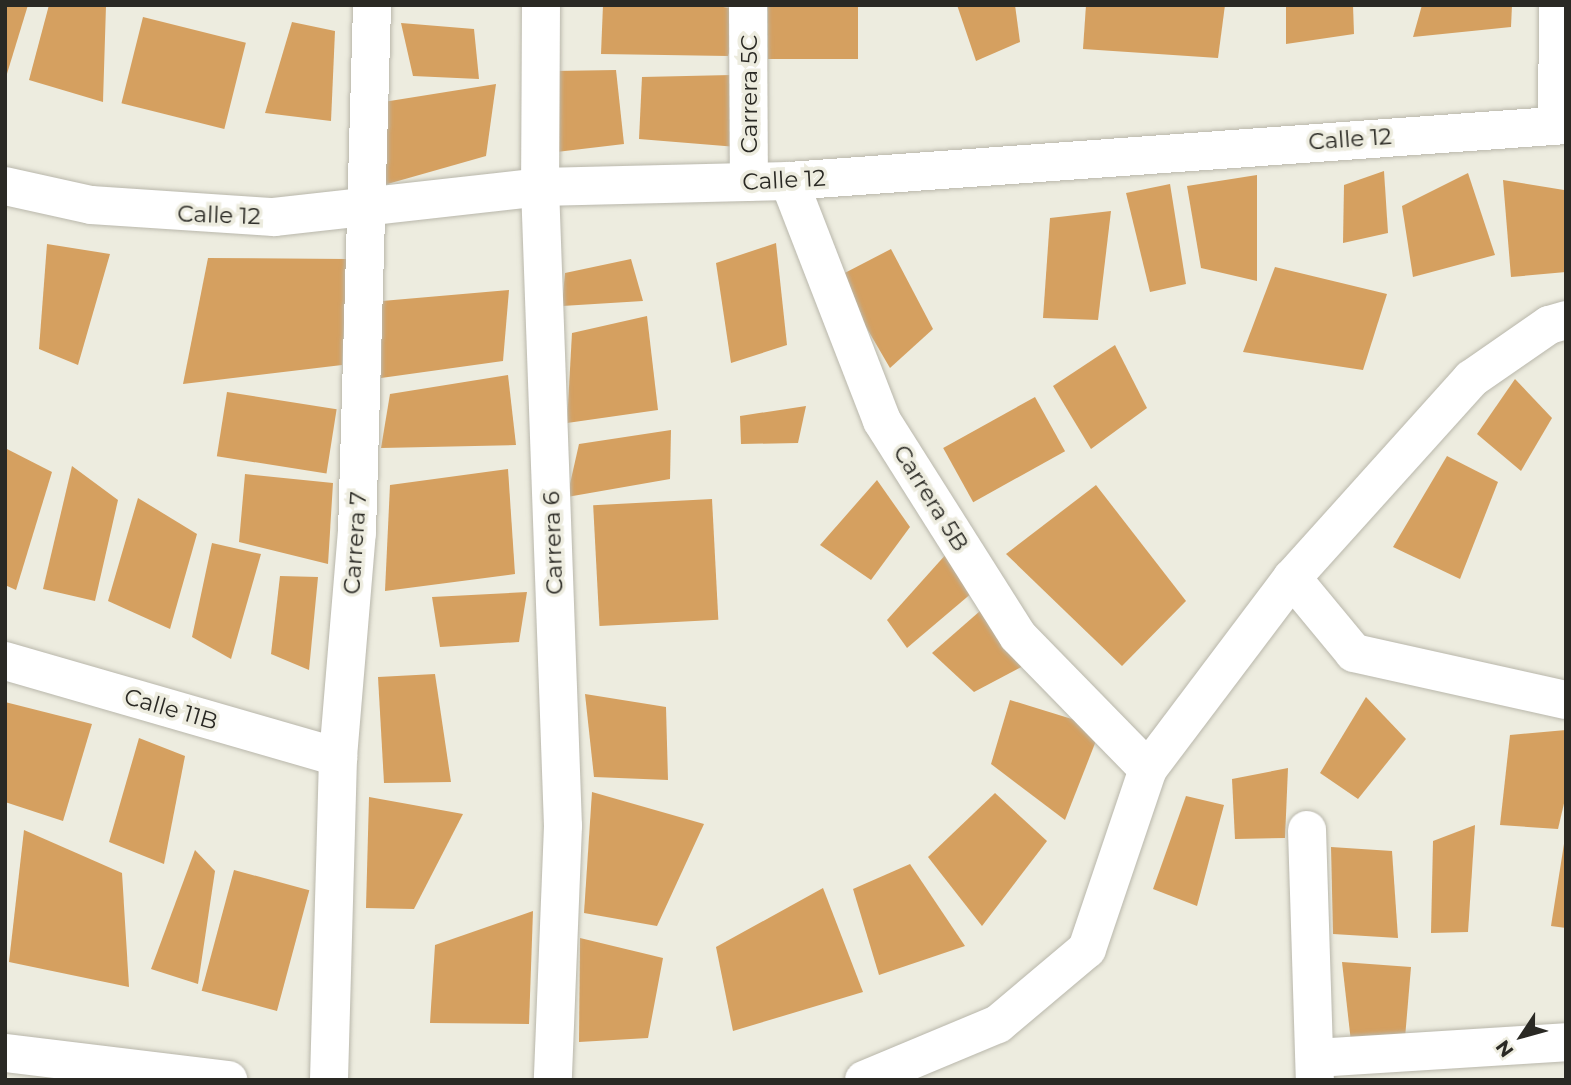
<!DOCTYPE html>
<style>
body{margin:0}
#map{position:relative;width:1571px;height:1085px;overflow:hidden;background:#edecdf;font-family:Montserrat,sans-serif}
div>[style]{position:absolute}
.building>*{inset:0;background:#d5a060;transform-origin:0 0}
.roads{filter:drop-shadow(0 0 2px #b9b7ab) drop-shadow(0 0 2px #b9b7ab)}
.street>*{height:38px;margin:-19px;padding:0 19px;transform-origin:19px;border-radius:19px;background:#fff}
.secondary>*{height:38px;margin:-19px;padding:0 19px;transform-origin:19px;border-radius:19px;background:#fff}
span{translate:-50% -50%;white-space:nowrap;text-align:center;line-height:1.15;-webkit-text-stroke:7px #edecdf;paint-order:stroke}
.street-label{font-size:23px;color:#2a2924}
.frame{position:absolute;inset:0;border:7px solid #2a2924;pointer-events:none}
.north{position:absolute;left:1487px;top:1001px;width:70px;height:70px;-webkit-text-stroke:5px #edecdf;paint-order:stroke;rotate:234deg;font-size:19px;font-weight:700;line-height:28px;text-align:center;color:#2a2924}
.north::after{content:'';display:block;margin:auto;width:24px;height:32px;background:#2a2924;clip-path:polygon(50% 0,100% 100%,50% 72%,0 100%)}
</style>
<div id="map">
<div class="building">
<i style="clip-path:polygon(5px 5px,28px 5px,6px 77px,5px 77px)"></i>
<i style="clip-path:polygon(49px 5px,106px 5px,103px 102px,29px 80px)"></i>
<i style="clip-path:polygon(603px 5px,710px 5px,743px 10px,728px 56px,601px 54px)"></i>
<i style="left:768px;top:5px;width:90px;height:54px"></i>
<i style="clip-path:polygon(957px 5px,1015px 5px,1020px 42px,976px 61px)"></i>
<i style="clip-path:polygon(1086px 5px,1225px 5px,1218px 58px,1083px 49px)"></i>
<i style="clip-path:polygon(1286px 5px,1353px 5px,1354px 34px,1286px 44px)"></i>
<i style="clip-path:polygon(1422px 5px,1512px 5px,1511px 27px,1413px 37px)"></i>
<i style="left:143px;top:17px;width:106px;height:89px;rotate:14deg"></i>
<i style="clip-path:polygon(292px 22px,335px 31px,331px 121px,265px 113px)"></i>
<i style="clip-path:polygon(401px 23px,474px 29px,479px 79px,413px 76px)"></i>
<i style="clip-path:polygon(616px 70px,624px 144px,548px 153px,554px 71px)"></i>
<i style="clip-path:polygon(731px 75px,737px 147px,639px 139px,642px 77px)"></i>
<i style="clip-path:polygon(496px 84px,486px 156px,384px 185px,371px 104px)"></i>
<i style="clip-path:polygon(1384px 171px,1388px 233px,1343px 243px,1344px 185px)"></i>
<i style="clip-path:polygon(1468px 173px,1495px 255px,1413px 277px,1402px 206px)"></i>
<i style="clip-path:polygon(1257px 175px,1257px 281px,1201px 268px,1187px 186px)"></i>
<i style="clip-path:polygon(1503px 180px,1564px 190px,1566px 272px,1511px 277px)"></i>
<i style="clip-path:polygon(1170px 184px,1186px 284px,1150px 292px,1126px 193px)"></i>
<i style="clip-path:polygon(1111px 211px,1098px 320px,1043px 318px,1050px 218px)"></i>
<i style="clip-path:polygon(776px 243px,787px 345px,731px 363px,716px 263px)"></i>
<i style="clip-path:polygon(47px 244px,110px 254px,78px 365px,39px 349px)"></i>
<i style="clip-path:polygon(891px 249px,933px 329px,890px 368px,837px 277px)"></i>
<i style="clip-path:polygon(208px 258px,347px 259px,342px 365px,183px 384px)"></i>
<i style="clip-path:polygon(631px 259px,643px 301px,562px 306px,565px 273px)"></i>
<i style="clip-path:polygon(1275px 267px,1387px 294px,1363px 370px,1243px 352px)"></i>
<i style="clip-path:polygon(509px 290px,503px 361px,381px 378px,382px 301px)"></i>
<i style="clip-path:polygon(647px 316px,658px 410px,567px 423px,572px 333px)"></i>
<i style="clip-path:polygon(1115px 345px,1147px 408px,1091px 449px,1053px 386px)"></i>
<i style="clip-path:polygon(508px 375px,516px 445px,381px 448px,390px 394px)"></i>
<i style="clip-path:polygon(1515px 379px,1552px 418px,1521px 471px,1477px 434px)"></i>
<i style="left:227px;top:392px;width:111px;height:65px;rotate:9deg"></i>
<i style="left:1035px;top:397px;width:62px;height:105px;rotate:61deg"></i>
<i style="clip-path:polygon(806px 406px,798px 443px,741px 444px,740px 416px)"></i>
<i style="clip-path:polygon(671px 430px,670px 479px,567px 497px,579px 444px)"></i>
<i style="clip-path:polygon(5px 448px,52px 472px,16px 590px,5px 585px)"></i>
<i style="clip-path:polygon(1447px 456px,1498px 482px,1460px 579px,1393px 547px)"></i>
<i style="clip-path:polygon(72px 466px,118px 500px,95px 601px,43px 589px)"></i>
<i style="clip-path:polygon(508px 469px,515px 574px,385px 591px,390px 485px)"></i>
<i style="clip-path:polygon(245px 474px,333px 483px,328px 564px,239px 542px)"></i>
<i style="clip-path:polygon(877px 480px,910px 527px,871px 580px,820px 545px)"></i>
<i style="clip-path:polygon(1096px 485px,1186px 601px,1122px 666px,1006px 554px)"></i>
<i style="clip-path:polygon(138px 498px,197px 534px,170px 629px,108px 601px)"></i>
<i style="left:712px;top:499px;width:121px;height:119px;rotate:87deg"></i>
<i style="clip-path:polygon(212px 543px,261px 554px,231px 659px,192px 637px)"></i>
<i style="clip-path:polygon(948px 552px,973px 592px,907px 648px,887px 620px)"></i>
<i style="clip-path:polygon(280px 576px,318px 577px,309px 670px,271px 654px)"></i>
<i style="clip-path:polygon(527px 592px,519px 642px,440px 647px,432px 597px)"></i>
<i style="clip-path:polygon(988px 604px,1029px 663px,974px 692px,932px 653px)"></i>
<i style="clip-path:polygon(435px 674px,451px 782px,384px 783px,378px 677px)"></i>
<i style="clip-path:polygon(585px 694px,666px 707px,668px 780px,594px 777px)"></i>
<i style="clip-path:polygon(1366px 697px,1406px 739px,1358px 799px,1320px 773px)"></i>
<i style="clip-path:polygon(1010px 700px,1101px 728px,1065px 820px,991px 764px)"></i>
<i style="clip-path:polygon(5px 702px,92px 724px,63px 821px,5px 802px)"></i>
<i style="clip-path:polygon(1566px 730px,1566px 795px,1558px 829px,1500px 825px,1510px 735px)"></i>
<i style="clip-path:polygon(139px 738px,185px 756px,164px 864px,109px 842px)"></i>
<i style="clip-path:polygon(1288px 768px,1285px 838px,1235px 839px,1232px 779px)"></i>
<i style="clip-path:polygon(592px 792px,704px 824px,657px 926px,584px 913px)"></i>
<i style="clip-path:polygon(995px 793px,1047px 841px,982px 926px,928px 857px)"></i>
<i style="clip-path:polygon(1186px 796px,1224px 805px,1197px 906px,1153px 889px)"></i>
<i style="clip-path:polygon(369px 797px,463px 814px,414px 909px,366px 908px)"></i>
<i style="clip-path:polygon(1475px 825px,1468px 932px,1431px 933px,1433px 841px)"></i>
<i style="clip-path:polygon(24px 830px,122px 873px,129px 987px,9px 962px)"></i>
<i style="clip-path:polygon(1564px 844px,1566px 844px,1566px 928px,1551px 926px)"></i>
<i style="clip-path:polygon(1331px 847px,1392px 851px,1398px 938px,1333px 934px)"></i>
<i style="clip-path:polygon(195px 850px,215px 871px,198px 984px,151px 969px)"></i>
<i style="clip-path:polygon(910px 864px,965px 946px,879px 975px,853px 889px)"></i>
<i style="left:234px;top:870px;width:78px;height:125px;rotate:15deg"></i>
<i style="clip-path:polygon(823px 888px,863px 992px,733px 1031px,716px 947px)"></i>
<i style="clip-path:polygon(533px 911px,529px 1024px,430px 1023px,435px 945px)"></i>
<i style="clip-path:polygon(580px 938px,663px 958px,648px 1038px,579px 1042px)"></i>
<i style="clip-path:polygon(1342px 962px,1411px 967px,1405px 1038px,1351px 1042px)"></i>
</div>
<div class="roads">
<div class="street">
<i style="left:541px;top:5px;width:182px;rotate:90.3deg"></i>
<i style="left:540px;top:187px;width:639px;rotate:87.94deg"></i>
<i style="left:563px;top:826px;width:254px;rotate:92.3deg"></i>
<i style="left:748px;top:5px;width:177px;rotate:89.7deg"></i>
<i style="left:1557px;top:124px;width:119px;rotate:-89.5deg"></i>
<i style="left:789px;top:181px;width:257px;rotate:68.8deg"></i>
<i style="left:882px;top:421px;width:254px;rotate:57.7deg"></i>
<i style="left:1018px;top:636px;width:186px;rotate:45.7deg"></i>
<i style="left:1292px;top:578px;width:97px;rotate:50.4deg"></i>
<i style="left:1354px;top:653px;width:217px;rotate:12.5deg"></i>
<i style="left:5px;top:661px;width:347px;rotate:16.1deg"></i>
<i style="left:1307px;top:830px;width:250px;rotate:88.2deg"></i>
<i style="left:5px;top:1053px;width:225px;rotate:6.9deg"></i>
<i style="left:1315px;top:1058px;width:252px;rotate:-3.6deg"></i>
<i style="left:329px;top:1080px;width:323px;rotate:-88.4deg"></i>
<i style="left:338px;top:757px;width:225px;rotate:-85.2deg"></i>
<i style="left:357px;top:533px;width:528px;rotate:-88.37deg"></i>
<i style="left:864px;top:1080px;width:145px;rotate:-22.7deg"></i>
<i style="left:998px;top:1024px;width:116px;rotate:-40.1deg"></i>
<i style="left:1087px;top:949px;width:190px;rotate:-71.3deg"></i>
<i style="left:1148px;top:769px;width:239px;rotate:-53deg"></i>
<i style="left:1292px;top:578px;width:268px;rotate:-48deg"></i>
<i style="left:1471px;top:379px;width:95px;rotate:-34.7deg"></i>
<i style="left:1549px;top:325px;width:18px;rotate:-16deg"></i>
</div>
<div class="secondary">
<i style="left:5px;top:186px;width:88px;rotate:12.5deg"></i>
<i style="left:91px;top:205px;width:183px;rotate:3.8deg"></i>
<i style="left:274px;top:217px;width:268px;rotate:-6.4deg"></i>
<i style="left:540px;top:187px;width:249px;rotate:-1.4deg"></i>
<i style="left:789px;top:181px;width:779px;rotate:-4.12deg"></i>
</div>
</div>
<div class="street-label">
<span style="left:749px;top:94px;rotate:-90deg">Carrera 5C</span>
<span style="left:1350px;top:139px;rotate:-4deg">Calle 12</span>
<span style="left:784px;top:180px;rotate:-3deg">Calle 12</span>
<span style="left:219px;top:215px;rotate:2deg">Calle 12</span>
<span style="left:931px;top:498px;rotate:58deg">Carrera 5B</span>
<span style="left:355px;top:543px;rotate:-86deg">Carrera 7</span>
<span style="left:553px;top:543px;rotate:-92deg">Carrera 6</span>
<span style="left:171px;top:709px;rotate:16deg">Calle 11B</span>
</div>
<div class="frame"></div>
<div class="north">N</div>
</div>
